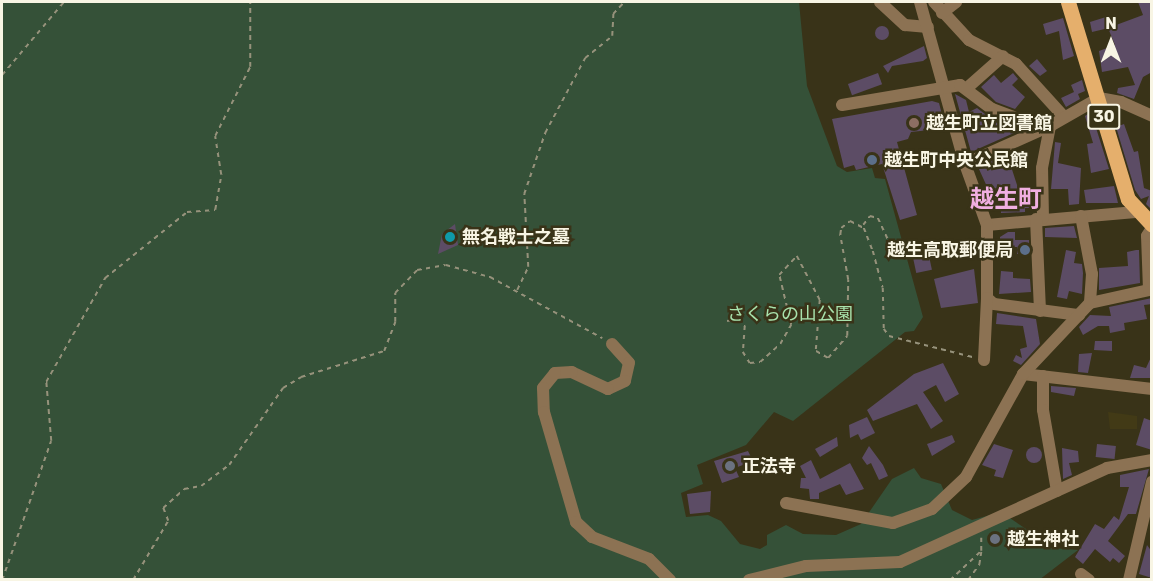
<!DOCTYPE html>
<meta charset="utf-8">
<style>
body{margin:0}
#map{position:relative;width:1153px;height:581px;overflow:hidden;background:#393318;font-family:Rubik,"Noto Sans JP",sans-serif}
div>[style]{position:absolute}
.built>*{inset:0;background:#423a16}
.green>*{inset:0;background:#355138}
.building>*{inset:0;background:#5c4c65;transform-origin:0 0}
.round{border-radius:50%}
.path>*{height:1.5px;margin-top:-0.75px;transform-origin:0;background:repeating-linear-gradient(90deg,#96927b 0 4.5px,transparent 0 9px)}
.minor>*{height:12px;margin:-6px;padding:0 6px;transform-origin:6px;border-radius:6px;background:#8c7253}
.major>*{height:15px;margin:-7.5px;padding:0 7.5px;transform-origin:7.5px;border-radius:7.5px;background:#e5af6c}
.dots>*{width:16px;height:16px;translate:-50% -50%;box-sizing:border-box;border:3px solid #393318;border-radius:50%}
span{translate:-50% -50%;white-space:nowrap;text-align:center;line-height:1.15;-webkit-text-stroke:5px #393318;paint-order:stroke}
.shield-label span{padding:2px 4px;background:#393318;border:2px solid;border-radius:4px;-webkit-text-stroke-width:0}
.shield-label{font-size:16px;color:#f8f5e4;font-weight:700}
.poi-label{font-size:18px;color:#f8f5e4;font-weight:700}
.left{translate:0 -50%;text-align:left}
.right{translate:-100% -50%;text-align:right}
.park-label{font-size:18px;color:#a8e3ad}
.district-label{font-size:24px;color:#f0afe1;font-weight:700}
.frame{position:absolute;inset:0;border:3px solid #f8f5e4;pointer-events:none}
.north{position:absolute;left:1081px;top:12px;width:60px;height:60px;-webkit-text-stroke:4px #393318;paint-order:stroke;rotate:0deg;font-size:16px;font-weight:700;line-height:24px;text-align:center;color:#f8f5e4}
.north::after{content:'';display:block;margin:auto;width:21px;height:27px;background:#f8f5e4;clip-path:polygon(50% 0,100% 100%,50% 72%,0 100%)}
</style>
<div id="map">
<div class="built">
<i style="clip-path:polygon(1108px 412px,1137px 416px,1137px 429px,1110px 429px)"></i>
</div>
<div class="green">
<i style="clip-path:polygon(2px 2px,799px 2px,807px 86px,837px 166px,847px 172px,872px 168px,875px 178px,885px 179px,923px 317px,914px 331px,905px 332px,793px 421px,774px 412px,746px 445px,697px 465px,703px 484px,681px 493px,686px 517px,708px 515px,721px 521px,740px 544px,760px 549px,767px 545px,767px 535px,786px 525px,803px 534px,836px 535px,861px 524px,892px 479px,914px 468px,921px 478px,941px 484px,952px 510px,972px 520px,1001px 512px,1038px 537px,1040px 547px,1078px 550px,1039px 580px,2px 579px)"></i>
</div>
<div class="building">
<i style="clip-path:polygon(1138px 2px,1152px 2px,1152px 72px,1143px 77px,1134px 99px,1117px 93px,1118px 88px,1135px 85px,1128px 67px,1102px 72px,1099px 51px,1115px 45px,1108px 28px,1143px 15px)"></i>
<i style="clip-path:polygon(1106px 17px,1109px 28px,1092px 32px,1090px 22px)"></i>
<i style="clip-path:polygon(1063px 18px,1074px 56px,1063px 60px,1059px 31px,1046px 35px,1043px 24px)"></i>
<i class="round" style="left:875px;top:26px;width:14px;height:14px"></i>
<i style="clip-path:polygon(924px 46px,927px 58px,923px 61px,892px 66px,888px 73px,883px 66px)"></i>
<i style="clip-path:polygon(1037px 59px,1047px 71px,1040px 76px,1029px 66px)"></i>
<i style="left:878px;top:73px;width:12px;height:32px;rotate:70deg"></i>
<i style="clip-path:polygon(1013px 73px,1018px 79px,1012px 85px,1025px 97px,1015px 109px,996px 102px,981px 87px,994px 75px,1001px 83px)"></i>
<i style="clip-path:polygon(1082px 80px,1085px 91px,1078px 94px,1080px 99px,1066px 107px,1061px 98px,1074px 92px,1071px 85px)"></i>
<i style="clip-path:polygon(955px 94px,966px 100px,969px 112px,977px 108px,997px 123px,1023px 129px,971px 152px)"></i>
<i style="clip-path:polygon(932px 101px,939px 103px,944px 122px,937px 124px,939px 129px,911px 132px,908px 139px,897px 142px,917px 215px,900px 220px,882px 164px,856px 170px,854px 165px,844px 168px,832px 119px)"></i>
<i style="clip-path:polygon(1091px 112px,1109px 169px,1091px 173px,1087px 144px,1093px 143px,1085px 116px)"></i>
<i style="clip-path:polygon(1124px 124px,1134px 152px,1138px 151px,1144px 188px,1152px 191px,1152px 210px,1146px 204px,1149px 196px,1141px 199px,1135px 190px,1116px 127px)"></i>
<i style="clip-path:polygon(1055px 142px,1061px 143px,1058px 163px,1081px 168px,1079px 204px,1069px 205px,1068px 189px,1051px 189px)"></i>
<i style="clip-path:polygon(1007px 154px,1018px 188px,1030px 193px,1031px 208px,1025px 208px,1025px 212px,1001px 213px,1001px 208px,995px 208px,994px 189px,989px 191px,978px 167px)"></i>
<i style="clip-path:polygon(1114px 186px,1118px 203px,1086px 203px,1084px 190px)"></i>
<i style="clip-path:polygon(455px 224px,458px 245px,438px 254px,442px 234px)"></i>
<i style="clip-path:polygon(1074px 226px,1077px 238px,1045px 237px,1045px 228px)"></i>
<i style="clip-path:polygon(1008px 232px,1015px 232px,1015px 240px,1029px 240px,1029px 254px,1017px 254px,1017px 247px,1000px 247px,1000px 237px)"></i>
<i style="clip-path:polygon(1066px 250px,1076px 252px,1074px 263px,1082px 264px,1083px 273px,1082px 294px,1069px 291px,1067px 299px,1057px 297px)"></i>
<i style="clip-path:polygon(1136px 250px,1139px 250px,1140px 283px,1099px 290px,1099px 268px,1128px 266px,1127px 252px)"></i>
<i style="left:929px;top:256px;width:14px;height:16px;rotate:78deg"></i>
<i style="clip-path:polygon(974px 269px,978px 303px,941px 308px,934px 279px)"></i>
<i style="clip-path:polygon(1001px 271px,1013px 272px,1013px 278px,1030px 279px,1031px 292px,999px 294px)"></i>
<i style="clip-path:polygon(1152px 298px,1152px 304px,1144px 305px,1147px 319px,1124px 323px,1125px 330px,1110px 333px,1109px 326px,1098px 326px,1083px 335px,1079px 327px,1090px 315px,1111px 316px,1109px 307px)"></i>
<i style="clip-path:polygon(997px 313px,1036px 319px,1040px 344px,1021px 365px,1013px 361px,1016px 355px,1022px 358px,1020px 349px,1027px 347px,1023px 326px,996px 324px)"></i>
<i style="clip-path:polygon(1095px 341px,1112px 341px,1112px 351px,1094px 350px)"></i>
<i style="clip-path:polygon(1092px 353px,1088px 373px,1078px 372px,1079px 354px)"></i>
<i style="clip-path:polygon(1152px 355px,1152px 378px,1130px 378px,1134px 365px,1146px 368px)"></i>
<i style="clip-path:polygon(943px 363px,959px 394px,945px 402px,936px 385px,923px 392px,943px 421px,931px 429px,917px 404px,873px 421px,867px 410px,914px 374px)"></i>
<i style="clip-path:polygon(1051px 386px,1076px 388px,1074px 396px,1051px 392px)"></i>
<i style="clip-path:polygon(867px 417px,875px 433px,861px 440px,858px 434px,850px 438px,849px 425px)"></i>
<i style="clip-path:polygon(1144px 418px,1152px 421px,1152px 450px,1136px 445px)"></i>
<i style="clip-path:polygon(952px 435px,955px 442px,932px 456px,927px 444px)"></i>
<i style="clip-path:polygon(837px 437px,838px 446px,820px 457px,815px 449px)"></i>
<i style="clip-path:polygon(994px 444px,1013px 450px,1003px 478px,994px 476px,996px 470px,982px 465px)"></i>
<i style="left:1097px;top:444px;width:19px;height:13px;rotate:6deg"></i>
<i style="clip-path:polygon(869px 446px,883px 465px,888px 476px,879px 480px,871px 463px,867px 465px,862px 458px)"></i>
<i class="round" style="left:1026px;top:447px;width:16px;height:16px"></i>
<i style="clip-path:polygon(1062px 448px,1078px 451px,1079px 462px,1069px 463px,1072px 475px,1063px 479px)"></i>
<i style="clip-path:polygon(748px 451px,753px 461px,735px 468px,739px 477px,722px 483px,714px 461px)"></i>
<i style="clip-path:polygon(811px 460px,820px 479px,850px 463px,864px 489px,846px 495px,840px 484px,819px 493px,819px 499px,810px 499px,809px 489px,800px 488px,801px 478px,806px 478px,800px 466px)"></i>
<i style="clip-path:polygon(1149px 469px,1136px 514px,1128px 514px,1108px 541px,1125px 556px,1119px 563px,1113px 558px,1110px 562px,1095px 549px,1083px 564px,1075px 557px,1095px 524px,1104px 529px,1114px 516px,1119px 520px,1129px 487px,1120px 487px,1120px 475px)"></i>
<i style="clip-path:polygon(711px 491px,710px 512px,690px 514px,687px 494px)"></i>
<i style="clip-path:polygon(1147px 545px,1152px 552px,1152px 578px,1139px 574px)"></i>
</div>
<div class="path">
<i style="left:2px;top:75px;width:96px;rotate:-49.7deg"></i>
<i style="left:863px;top:225px;width:11px;rotate:-52deg"></i>
<i style="left:870px;top:216px;width:8px;rotate:14deg"></i>
<i style="left:878px;top:218px;width:33px;rotate:65deg"></i>
<i style="left:892px;top:248px;width:21px;rotate:23deg"></i>
<i style="left:517px;top:290px;width:25px;rotate:-64deg"></i>
<i style="left:528px;top:267px;width:73px;rotate:-93.1deg"></i>
<i style="left:524px;top:194px;width:65px;rotate:-71deg"></i>
<i style="left:545px;top:133px;width:85px;rotate:-61.9deg"></i>
<i style="left:585px;top:58px;width:35px;rotate:-39deg"></i>
<i style="left:612px;top:36px;width:22px;rotate:-87deg"></i>
<i style="left:613px;top:14px;width:16px;rotate:-47deg"></i>
<i style="left:727px;top:321px;width:11px;rotate:-10deg"></i>
<i style="left:738px;top:319px;width:10px;rotate:45deg"></i>
<i style="left:745px;top:326px;width:26px;rotate:94deg"></i>
<i style="left:743px;top:352px;width:13px;rotate:58deg"></i>
<i style="left:750px;top:363px;width:10px;rotate:-6deg"></i>
<i style="left:760px;top:362px;width:27px;rotate:-42deg"></i>
<i style="left:780px;top:344px;width:22px;rotate:-60deg"></i>
<i style="left:791px;top:325px;width:51px;rotate:-103.5deg"></i>
<i style="left:779px;top:275px;width:26px;rotate:-47deg"></i>
<i style="left:797px;top:256px;width:50px;rotate:62.4deg"></i>
<i style="left:820px;top:300px;width:51px;rotate:94.5deg"></i>
<i style="left:816px;top:351px;width:14px;rotate:30deg"></i>
<i style="left:828px;top:358px;width:29px;rotate:-49deg"></i>
<i style="left:847px;top:336px;width:56px;rotate:-89deg"></i>
<i style="left:848px;top:280px;width:46px;rotate:-100.1deg"></i>
<i style="left:840px;top:235px;width:7px;rotate:-82deg"></i>
<i style="left:841px;top:228px;width:11px;rotate:-38deg"></i>
<i style="left:850px;top:221px;width:16px;rotate:27deg"></i>
<i style="left:864px;top:228px;width:25px;rotate:69deg"></i>
<i style="left:873px;top:251px;width:38px;rotate:75deg"></i>
<i style="left:883px;top:288px;width:41px;rotate:88.6deg"></i>
<i style="left:884px;top:329px;width:9px;rotate:54deg"></i>
<i style="left:889px;top:336px;width:86px;rotate:14.2deg"></i>
<i style="left:2px;top:580px;width:147px;rotate:-70.6deg"></i>
<i style="left:51px;top:441px;width:59px;rotate:-94.8deg"></i>
<i style="left:46px;top:382px;width:120px;rotate:-60.4deg"></i>
<i style="left:105px;top:278px;width:105px;rotate:-38.8deg"></i>
<i style="left:187px;top:212px;width:28px;rotate:-4deg"></i>
<i style="left:215px;top:210px;width:36px;rotate:-80deg"></i>
<i style="left:221px;top:175px;width:39px;rotate:-99deg"></i>
<i style="left:215px;top:136px;width:77px;rotate:-63.1deg"></i>
<i style="left:250px;top:67px;width:65px;rotate:-90deg"></i>
<i style="left:133px;top:580px;width:69px;rotate:-59.3deg"></i>
<i style="left:168px;top:521px;width:14px;rotate:-111deg"></i>
<i style="left:163px;top:508px;width:28px;rotate:-42deg"></i>
<i style="left:184px;top:489px;width:17px;rotate:-10deg"></i>
<i style="left:201px;top:486px;width:35px;rotate:-37deg"></i>
<i style="left:229px;top:465px;width:94px;rotate:-55deg"></i>
<i style="left:283px;top:388px;width:21px;rotate:-31deg"></i>
<i style="left:301px;top:377px;width:87px;rotate:-17.4deg"></i>
<i style="left:384px;top:351px;width:31px;rotate:-69deg"></i>
<i style="left:395px;top:322px;width:29px;rotate:-90deg"></i>
<i style="left:395px;top:293px;width:32px;rotate:-46deg"></i>
<i style="left:417px;top:270px;width:29px;rotate:-10deg"></i>
<i style="left:446px;top:265px;width:46px;rotate:15.3deg"></i>
<i style="left:490px;top:277px;width:128px;rotate:28.6deg"></i>
<i style="left:950px;top:580px;width:42px;rotate:-43.1deg"></i>
<i style="left:981px;top:551px;width:13px;rotate:-90deg"></i>
<i style="left:968px;top:580px;width:19px;rotate:-54deg"></i>
<i style="left:979px;top:565px;width:13px;rotate:-81deg"></i>
</div>
<div class="minor">
<i style="left:880px;top:2px;width:34px;rotate:43deg"></i>
<i style="left:905px;top:25px;width:23px;rotate:5deg"></i>
<i style="left:920px;top:2px;width:168px;rotate:74.5deg"></i>
<i style="left:965px;top:164px;width:65px;rotate:70.2deg"></i>
<i style="left:987px;top:225px;width:149px;rotate:-5deg"></i>
<i style="left:934px;top:2px;width:52px;rotate:47.4deg"></i>
<i style="left:969px;top:40px;width:53px;rotate:27.1deg"></i>
<i style="left:1016px;top:64px;width:72px;rotate:47.8deg"></i>
<i style="left:942px;top:13px;width:18px;rotate:-38deg"></i>
<i style="left:967px;top:88px;width:48px;rotate:-41.6deg"></i>
<i style="left:842px;top:105px;width:120px;rotate:-9.6deg"></i>
<i style="left:960px;top:85px;width:40px;rotate:37deg"></i>
<i style="left:992px;top:109px;width:55px;rotate:20.1deg"></i>
<i style="left:965px;top:164px;width:93px;rotate:-24.1deg"></i>
<i style="left:1050px;top:126px;width:56px;rotate:-29.7deg"></i>
<i style="left:1099px;top:98px;width:22px;rotate:10deg"></i>
<i style="left:1121px;top:102px;width:34px;rotate:24deg"></i>
<i style="left:1081px;top:216px;width:59px;rotate:79.3deg"></i>
<i style="left:1092px;top:274px;width:29px;rotate:94deg"></i>
<i style="left:1043px;top:218px;width:50px;rotate:-91.1deg"></i>
<i style="left:1042px;top:168px;width:43px;rotate:-79.2deg"></i>
<i style="left:1036px;top:219px;width:92px;rotate:87.5deg"></i>
<i style="left:987px;top:225px;width:73px;rotate:90deg"></i>
<i style="left:987px;top:298px;width:9px;rotate:41deg"></i>
<i style="left:994px;top:304px;width:86px;rotate:7.4deg"></i>
<i style="left:612px;top:344px;width:25px;rotate:48deg"></i>
<i style="left:629px;top:363px;width:18px;rotate:103deg"></i>
<i style="left:625px;top:381px;width:19px;rotate:155deg"></i>
<i style="left:608px;top:389px;width:40px;rotate:-155deg"></i>
<i style="left:572px;top:372px;width:17px;rotate:177deg"></i>
<i style="left:555px;top:373px;width:19px;rotate:129deg"></i>
<i style="left:543px;top:388px;width:24px;rotate:88deg"></i>
<i style="left:544px;top:412px;width:115px;rotate:73.8deg"></i>
<i style="left:576px;top:522px;width:22px;rotate:43deg"></i>
<i style="left:592px;top:537px;width:61px;rotate:21.1deg"></i>
<i style="left:649px;top:559px;width:30px;rotate:45deg"></i>
<i style="left:984px;top:360px;width:62px;rotate:-87.2deg"></i>
<i style="left:1023px;top:374px;width:130px;rotate:6.6deg"></i>
<i style="left:1043px;top:376px;width:34px;rotate:90deg"></i>
<i style="left:1043px;top:410px;width:82px;rotate:80.2deg"></i>
<i style="left:786px;top:503px;width:109px;rotate:10.6deg"></i>
<i style="left:893px;top:523px;width:41px;rotate:-19.7deg"></i>
<i style="left:932px;top:509px;width:47px;rotate:-43.3deg"></i>
<i style="left:966px;top:477px;width:118px;rotate:-61deg"></i>
<i style="left:1023px;top:374px;width:98px;rotate:-46.7deg"></i>
<i style="left:1090px;top:303px;width:60px;rotate:-12.4deg"></i>
<i style="left:1149px;top:290px;width:54px;rotate:-92.1deg"></i>
<i style="left:1147px;top:236px;width:9px;rotate:-58deg"></i>
<i style="left:1081px;top:574px;width:10px;rotate:37deg"></i>
<i style="left:749px;top:580px;width:59px;rotate:-13.8deg"></i>
<i style="left:806px;top:566px;width:94px;rotate:-2.4deg"></i>
<i style="left:900px;top:562px;width:227px;rotate:-24.4deg"></i>
<i style="left:1107px;top:468px;width:46px;rotate:-10.1deg"></i>
<i style="left:1129px;top:580px;width:101px;rotate:-76.8deg"></i>
</div>
<div class="major">
<i style="left:1068px;top:2px;width:206px;rotate:73.1deg"></i>
<i style="left:1128px;top:199px;width:35px;rotate:47deg"></i>
</div>
<div class="dots">
<i style="left:914px;top:123px;background:#8d6e63"></i>
<i style="left:872px;top:160px;background:#5c6f8a"></i>
<i style="left:450px;top:237px;background:#0f9aa8"></i>
<i style="left:1025px;top:250px;background:#5c6f8a"></i>
<i style="left:730px;top:466px;background:#6b7280"></i>
<i style="left:995px;top:539px;background:#6b7280"></i>
</div>
<div class="shield-label">
<span style="left:1104px;top:117px">30</span>
</div>
<div class="poi-label">
<span class="left" style="left:926px;top:123px">越生町立図書館</span>
<span class="left" style="left:884px;top:160px">越生町中央公民館</span>
<span class="left" style="left:462px;top:237px">無名戦士之墓</span>
<span class="right" style="left:1013px;top:250px">越生高取郵便局</span>
<span class="left" style="left:742px;top:466px">正法寺</span>
<span class="left" style="left:1007px;top:539px">越生神社</span>
</div>
<div class="park-label">
<span style="left:790px;top:314px">さくらの山公園</span>
</div>
<div class="district-label">
<span style="left:1006px;top:200px">越生町</span>
</div>
<div class="frame"></div>
<div class="north">N</div>
</div>
